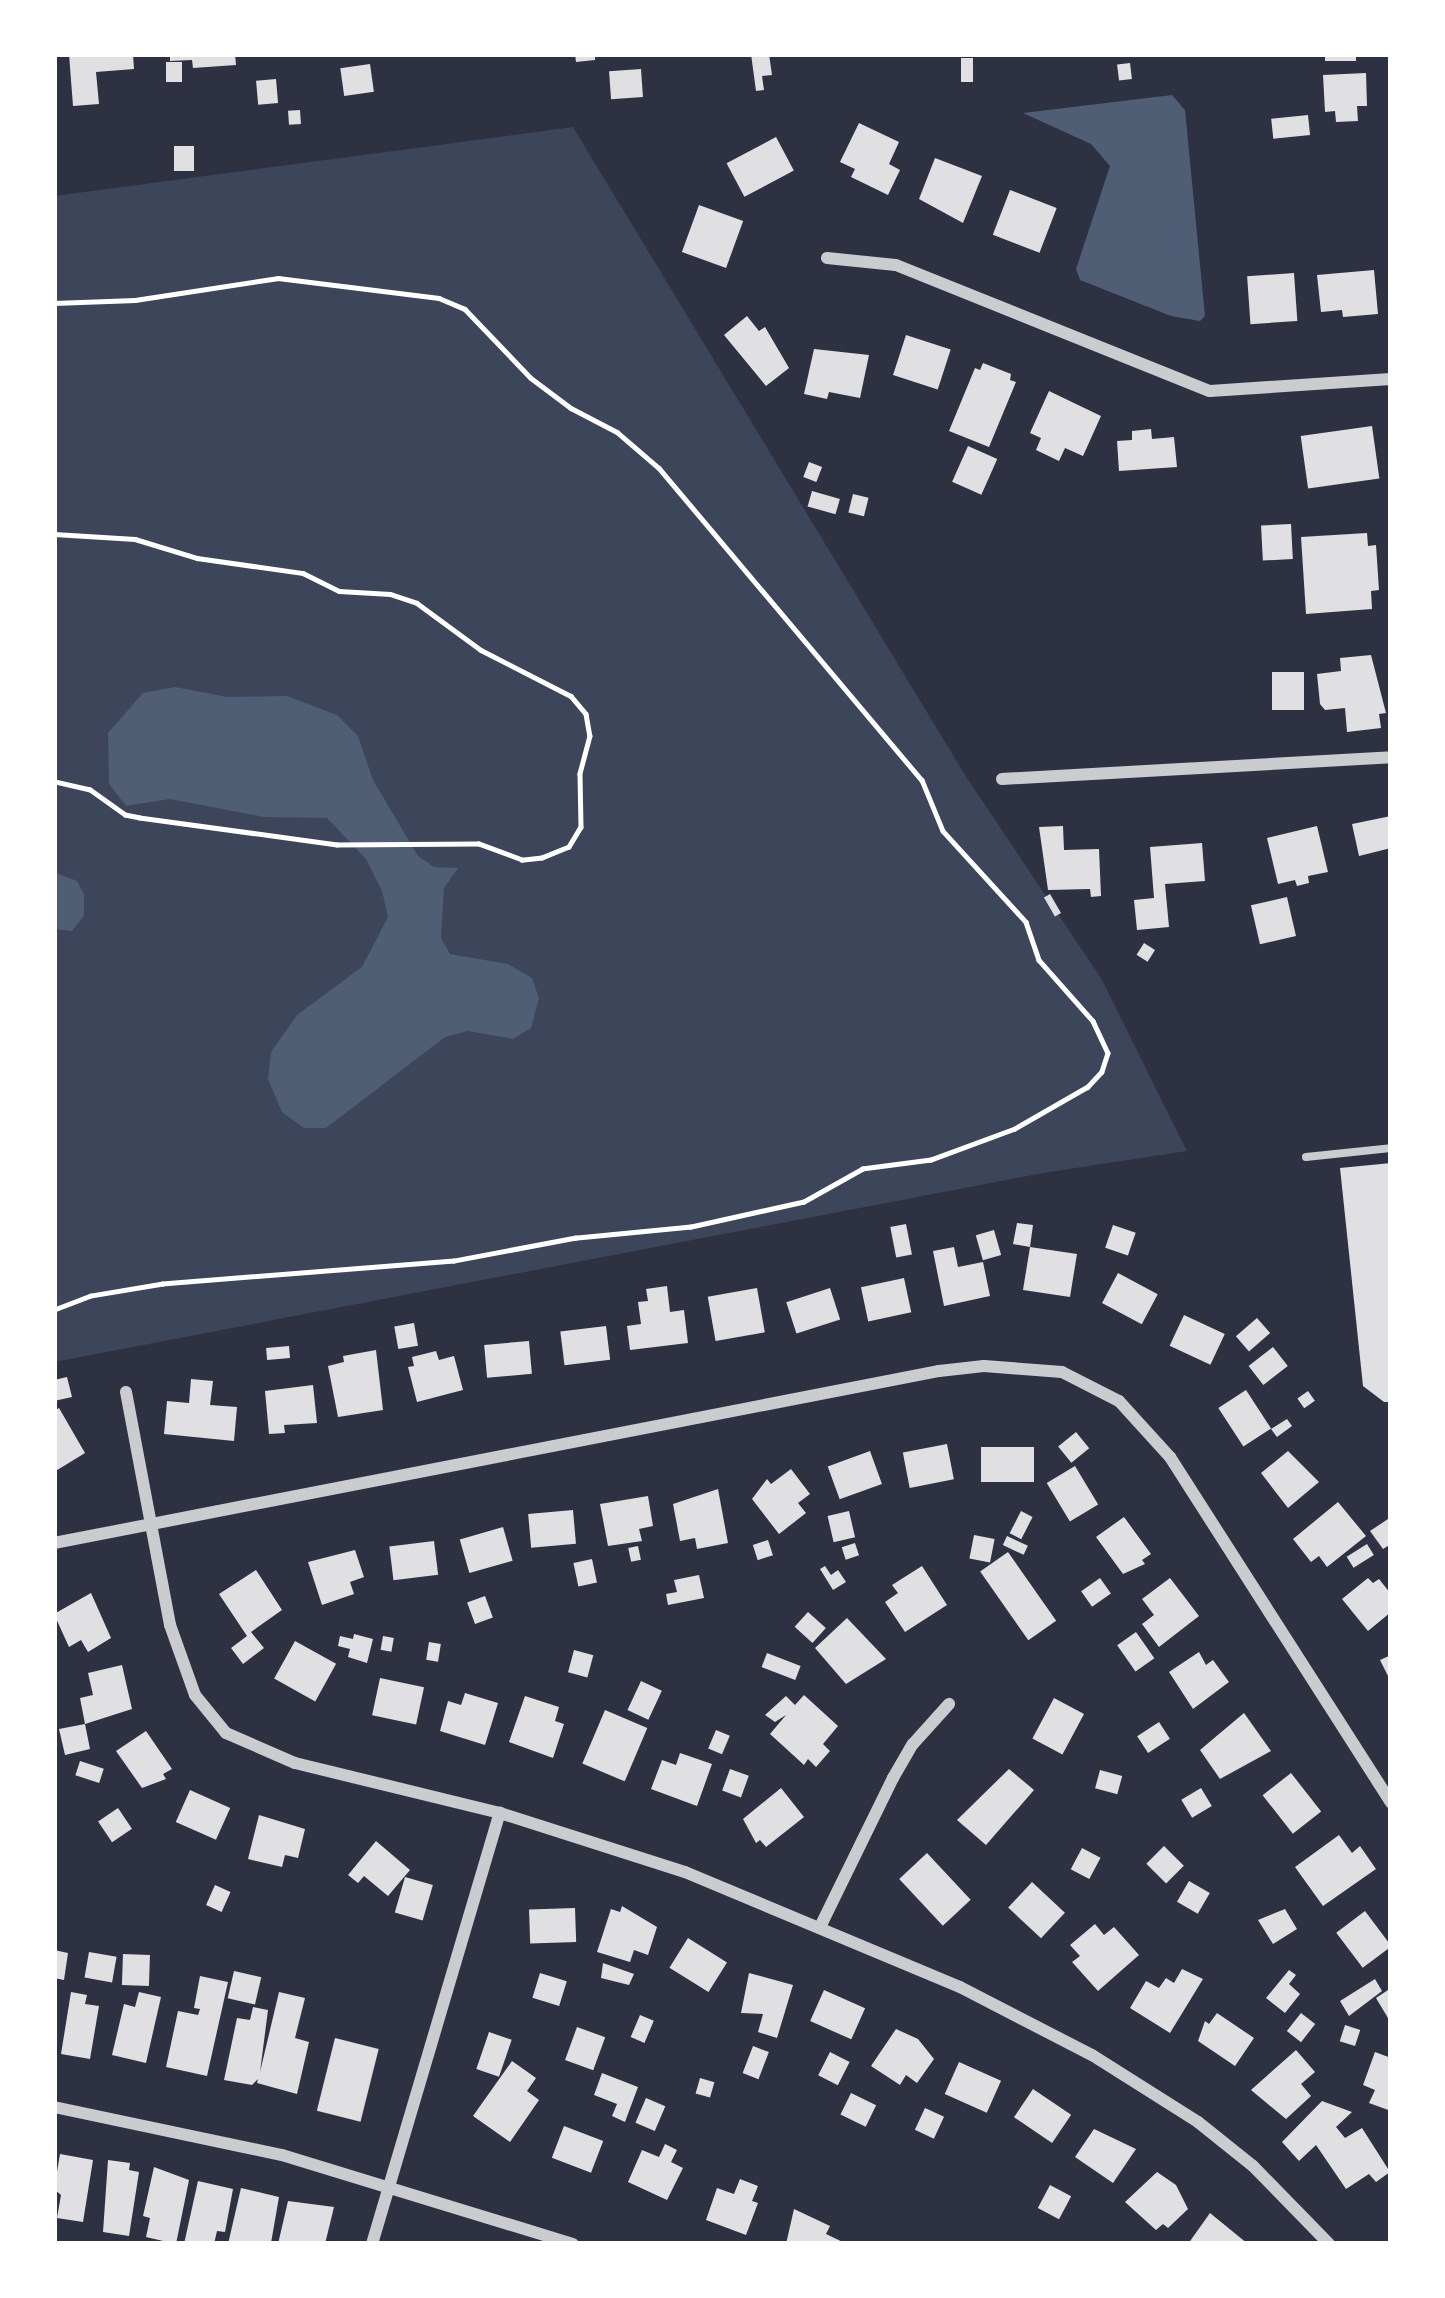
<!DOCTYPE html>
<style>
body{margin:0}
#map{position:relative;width:1445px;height:2298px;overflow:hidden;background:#2d3142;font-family:"PT Sans",sans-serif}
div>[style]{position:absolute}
.green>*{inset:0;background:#3c4559}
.water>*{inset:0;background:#4f5d75}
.building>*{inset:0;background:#e0e0e3;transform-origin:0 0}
.path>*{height:4.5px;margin:-2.25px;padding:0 2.25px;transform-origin:2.25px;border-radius:2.25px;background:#fff}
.service>*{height:8px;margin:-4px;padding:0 4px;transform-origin:4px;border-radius:4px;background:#caccd0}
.minor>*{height:12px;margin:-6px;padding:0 6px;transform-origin:6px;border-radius:6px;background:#caccd0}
span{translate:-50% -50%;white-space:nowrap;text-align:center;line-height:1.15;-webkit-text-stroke:9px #fff;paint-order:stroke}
.frame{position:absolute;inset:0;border:57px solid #fff;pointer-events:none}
</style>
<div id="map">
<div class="green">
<i style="clip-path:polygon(573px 127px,965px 775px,1101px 978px,1187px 1151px,1043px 1173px,54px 1362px,54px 196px)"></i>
</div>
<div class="water">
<i style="clip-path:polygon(1172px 95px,1185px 110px,1205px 316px,1200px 321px,1171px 316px,1080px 280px,1076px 269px,1110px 166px,1091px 144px,1023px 113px)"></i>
<i style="clip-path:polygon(175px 687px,227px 697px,287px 696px,337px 715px,358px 736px,373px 780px,418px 856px,434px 867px,458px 868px,444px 888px,441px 938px,450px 954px,508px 964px,532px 978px,539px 998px,531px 1028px,513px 1039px,468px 1031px,445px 1037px,326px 1128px,304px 1128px,282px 1112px,268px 1079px,271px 1052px,297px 1015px,362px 967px,388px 917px,382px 891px,366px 859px,327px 818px,264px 817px,170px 799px,126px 806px,109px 784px,108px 733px,143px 693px)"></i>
<i style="clip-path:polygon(54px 872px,77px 881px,84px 894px,84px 916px,72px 931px,54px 929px)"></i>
</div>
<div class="building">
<i style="clip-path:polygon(69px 54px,133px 54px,134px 69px,96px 72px,99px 104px,73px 106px)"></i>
<i style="clip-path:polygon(170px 54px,235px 54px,236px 65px,193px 68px,192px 60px,170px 61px)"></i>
<i style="clip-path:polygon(575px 54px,595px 54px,595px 60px,576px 62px)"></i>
<i style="clip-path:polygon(751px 54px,769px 54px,772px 75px,762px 76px,764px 90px,756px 91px)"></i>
<i style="left:1325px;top:54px;width:31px;height:7px"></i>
<i style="left:961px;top:58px;width:12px;height:24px"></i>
<i style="left:182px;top:62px;width:20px;height:16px;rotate:90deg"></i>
<i style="left:1130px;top:63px;width:16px;height:13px;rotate:83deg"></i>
<i style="left:370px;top:64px;width:28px;height:30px;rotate:82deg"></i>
<i style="left:641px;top:69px;width:28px;height:32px;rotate:86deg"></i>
<i style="clip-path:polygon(1366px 73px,1367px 106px,1357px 106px,1358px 121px,1336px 122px,1335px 111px,1325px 112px,1323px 75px)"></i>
<i style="left:276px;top:79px;width:24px;height:20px;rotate:85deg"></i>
<i style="left:300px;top:110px;width:14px;height:12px;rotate:86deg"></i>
<i style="left:1308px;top:115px;width:20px;height:37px;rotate:84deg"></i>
<i style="clip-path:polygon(859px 123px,899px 142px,889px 164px,900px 170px,888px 195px,851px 177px,855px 169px,840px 162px)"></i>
<i style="left:776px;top:137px;width:38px;height:56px;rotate:62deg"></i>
<i style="left:174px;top:146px;width:20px;height:25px"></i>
<i style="clip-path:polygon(935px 158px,982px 176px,963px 223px,919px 199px)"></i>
<i style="left:1010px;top:190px;width:50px;height:48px;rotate:21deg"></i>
<i style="left:699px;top:205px;width:47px;height:50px;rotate:20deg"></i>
<i style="clip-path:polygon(1374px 270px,1378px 314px,1343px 317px,1342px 310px,1321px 312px,1317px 275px)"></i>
<i style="left:1294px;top:273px;width:48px;height:47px;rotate:86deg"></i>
<i style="clip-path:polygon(747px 316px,759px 331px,765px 327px,789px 368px,766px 386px,724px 335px)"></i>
<i style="left:906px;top:335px;width:47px;height:42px;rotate:18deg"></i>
<i style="clip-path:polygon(814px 349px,869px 355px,860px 398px,829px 392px,827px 399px,804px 394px)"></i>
<i style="clip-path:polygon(983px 363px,1011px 374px,1010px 380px,1016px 382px,989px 447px,949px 431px,975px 368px,980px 370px)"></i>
<i style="clip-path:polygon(1049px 391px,1101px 416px,1083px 456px,1065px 448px,1059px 461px,1036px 450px,1041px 438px,1030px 433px)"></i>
<i style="left:1372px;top:426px;width:53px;height:72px;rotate:82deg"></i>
<i style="clip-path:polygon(1151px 429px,1152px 439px,1174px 437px,1177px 467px,1119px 471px,1117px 441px,1132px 440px,1132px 431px)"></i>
<i style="left:968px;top:446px;width:32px;height:39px;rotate:24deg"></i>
<i style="left:809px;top:462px;width:14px;height:16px;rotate:21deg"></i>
<i style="left:812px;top:491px;width:29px;height:16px;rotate:16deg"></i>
<i style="left:853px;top:494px;width:16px;height:19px;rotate:14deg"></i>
<i style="left:1291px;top:524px;width:35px;height:30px;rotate:87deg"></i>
<i style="clip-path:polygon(1367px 533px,1368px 546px,1376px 545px,1379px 590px,1371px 591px,1372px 609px,1306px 614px,1301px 537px)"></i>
<i style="clip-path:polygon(1371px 655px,1386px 713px,1379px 714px,1381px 728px,1347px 732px,1345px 708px,1325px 710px,1320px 704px,1317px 674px,1341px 671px,1340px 658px)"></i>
<i style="left:1272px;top:672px;width:32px;height:38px"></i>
<i style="clip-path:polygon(1391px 816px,1391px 848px,1359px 856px,1352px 824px)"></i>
<i style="clip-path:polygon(1063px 826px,1064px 850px,1099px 849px,1101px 896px,1091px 897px,1090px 889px,1048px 890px,1039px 827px)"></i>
<i style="clip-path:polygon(1317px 826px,1328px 872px,1308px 876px,1309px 883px,1297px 886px,1295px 880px,1278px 884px,1267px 838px)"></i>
<i style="clip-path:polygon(1202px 843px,1205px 881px,1165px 884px,1169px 927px,1137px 930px,1134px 900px,1154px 898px,1150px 847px)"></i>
<i style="left:1050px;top:894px;width:22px;height:7px;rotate:60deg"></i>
<i style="left:1287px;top:897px;width:40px;height:37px;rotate:77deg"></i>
<i style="left:1144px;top:943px;width:13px;height:14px;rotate:32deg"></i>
<i style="clip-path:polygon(1391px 1163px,1391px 1402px,1384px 1402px,1363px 1386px,1340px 1168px)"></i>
<i style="clip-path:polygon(1017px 1223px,1033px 1225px,1030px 1247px,1077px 1254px,1070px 1297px,1023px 1290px,1030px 1247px,1013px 1244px)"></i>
<i style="left:906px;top:1224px;width:31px;height:16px;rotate:79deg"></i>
<i style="left:1113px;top:1225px;width:24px;height:24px;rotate:19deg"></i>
<i style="left:994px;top:1230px;width:26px;height:19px;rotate:74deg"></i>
<i style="clip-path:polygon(954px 1247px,958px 1267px,983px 1262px,990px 1296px,944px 1306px,933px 1251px)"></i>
<i style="left:1118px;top:1273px;width:45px;height:34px;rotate:28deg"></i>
<i style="left:904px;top:1278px;width:35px;height:44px;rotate:78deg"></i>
<i style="clip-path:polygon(667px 1286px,670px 1312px,684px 1310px,688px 1343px,630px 1350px,627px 1326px,641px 1324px,638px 1302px,648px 1301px,646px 1289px)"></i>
<i style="left:757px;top:1288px;width:45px;height:50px;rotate:80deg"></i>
<i style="left:830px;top:1288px;width:33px;height:46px;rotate:72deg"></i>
<i style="left:1184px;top:1315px;width:45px;height:34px;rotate:25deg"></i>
<i style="left:1257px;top:1318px;width:20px;height:28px;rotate:49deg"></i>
<i style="left:414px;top:1323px;width:23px;height:20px;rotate:80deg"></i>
<i style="left:606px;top:1326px;width:34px;height:46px;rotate:83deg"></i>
<i style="left:529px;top:1341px;width:33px;height:45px;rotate:85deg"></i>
<i style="left:289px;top:1346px;width:12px;height:23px;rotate:85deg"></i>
<i style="left:1273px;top:1347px;width:24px;height:31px;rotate:52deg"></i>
<i style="clip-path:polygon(376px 1350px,383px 1410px,338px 1417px,328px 1366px,344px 1362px,343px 1356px)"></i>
<i style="clip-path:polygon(436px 1351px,439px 1360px,454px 1356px,463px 1390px,417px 1402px,408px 1367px,414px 1366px,412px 1357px)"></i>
<i style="clip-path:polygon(67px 1377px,72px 1397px,54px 1401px,54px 1380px)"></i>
<i style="clip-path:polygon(191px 1379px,213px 1381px,210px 1405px,237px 1407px,234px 1441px,164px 1434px,167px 1401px,189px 1403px)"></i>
<i style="clip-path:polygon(313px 1385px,317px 1423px,284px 1425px,285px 1433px,269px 1434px,265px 1391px)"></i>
<i style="left:1246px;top:1390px;width:46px;height:33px;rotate:57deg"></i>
<i style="left:1308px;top:1391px;width:12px;height:13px;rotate:55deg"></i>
<i style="clip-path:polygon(59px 1408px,85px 1453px,54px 1472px,54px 1411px)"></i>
<i style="clip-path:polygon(1287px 1419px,1292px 1426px,1277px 1437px,1271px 1429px)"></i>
<i style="left:1076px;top:1432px;width:21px;height:23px;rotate:51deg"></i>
<i style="left:947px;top:1444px;width:36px;height:45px;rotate:79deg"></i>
<i style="left:981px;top:1447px;width:53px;height:35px"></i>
<i style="left:870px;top:1451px;width:35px;height:45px;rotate:70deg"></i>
<i style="clip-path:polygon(1288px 1451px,1319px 1482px,1288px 1508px,1261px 1473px)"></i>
<i style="left:1075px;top:1466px;width:45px;height:33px;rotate:59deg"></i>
<i style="clip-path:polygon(791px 1469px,810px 1494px,798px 1503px,806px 1513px,779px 1534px,752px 1499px,767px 1479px,771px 1484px)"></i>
<i style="clip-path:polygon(718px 1489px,728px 1543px,697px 1549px,695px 1538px,680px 1541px,673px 1504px)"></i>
<i style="clip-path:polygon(648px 1496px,653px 1526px,639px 1529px,642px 1541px,608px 1546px,600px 1504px)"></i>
<i style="clip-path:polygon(1338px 1502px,1366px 1536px,1327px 1567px,1319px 1556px,1311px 1562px,1293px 1539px)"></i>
<i style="left:573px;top:1510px;width:34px;height:45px;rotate:85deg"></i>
<i style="left:849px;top:1511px;width:27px;height:22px;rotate:77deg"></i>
<i style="left:1021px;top:1511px;width:13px;height:25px;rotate:27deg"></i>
<i style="clip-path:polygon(1124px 1517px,1151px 1554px,1142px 1560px,1145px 1564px,1123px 1574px,1096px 1537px)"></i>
<i style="clip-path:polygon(1391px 1517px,1391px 1544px,1383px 1549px,1370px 1531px)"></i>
<i style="left:503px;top:1527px;width:35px;height:45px;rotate:74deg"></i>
<i style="left:974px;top:1535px;width:21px;height:24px;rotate:11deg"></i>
<i style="left:1007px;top:1536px;width:23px;height:10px;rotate:25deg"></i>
<i style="left:768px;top:1540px;width:16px;height:16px;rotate:72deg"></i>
<i style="left:434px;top:1541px;width:34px;height:45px;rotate:83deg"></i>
<i style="left:855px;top:1543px;width:13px;height:14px;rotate:72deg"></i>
<i style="left:1367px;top:1544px;width:13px;height:24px;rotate:58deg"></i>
<i style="left:638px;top:1546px;width:14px;height:10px;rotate:78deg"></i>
<i style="clip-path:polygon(355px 1550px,364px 1577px,350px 1582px,354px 1594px,322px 1605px,308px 1562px)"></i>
<i style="left:1008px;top:1552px;width:84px;height:34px;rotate:55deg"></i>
<i style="left:592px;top:1559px;width:24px;height:19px;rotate:78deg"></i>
<i style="clip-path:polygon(825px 1566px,831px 1575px,838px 1570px,846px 1582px,833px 1590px,820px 1569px)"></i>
<i style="clip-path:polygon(922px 1566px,947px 1605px,905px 1632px,885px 1602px,898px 1593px,892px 1585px)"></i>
<i style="clip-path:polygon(256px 1570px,282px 1610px,251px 1632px,264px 1648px,243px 1664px,231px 1648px,247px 1636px,219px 1594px)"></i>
<i style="clip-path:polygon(699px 1575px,704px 1598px,668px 1605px,666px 1594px,677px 1592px,674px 1580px)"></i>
<i style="left:1100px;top:1578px;width:19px;height:23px;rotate:55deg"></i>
<i style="clip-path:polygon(1170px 1578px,1199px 1616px,1159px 1647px,1142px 1624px,1154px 1615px,1142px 1599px)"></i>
<i style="clip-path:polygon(1368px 1578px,1373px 1583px,1379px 1579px,1391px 1594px,1391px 1612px,1368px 1631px,1342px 1599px)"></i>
<i style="clip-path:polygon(91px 1593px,111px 1638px,88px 1652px,81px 1640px,69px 1647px,54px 1614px)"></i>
<i style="left:485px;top:1596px;width:23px;height:19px;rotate:70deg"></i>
<i style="left:808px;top:1612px;width:24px;height:20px;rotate:42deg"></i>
<i style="clip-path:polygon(847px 1618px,886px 1659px,846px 1684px,815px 1648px)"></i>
<i style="left:1136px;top:1632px;width:32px;height:23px;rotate:55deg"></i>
<i style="clip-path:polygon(354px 1634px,373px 1639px,367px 1663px,348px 1657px,350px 1649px,338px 1646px,340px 1636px,353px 1639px)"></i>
<i style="left:383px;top:1636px;width:11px;height:14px;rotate:10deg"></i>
<i style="left:295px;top:1641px;width:47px;height:43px;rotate:29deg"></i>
<i style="left:429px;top:1642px;width:12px;height:18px;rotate:9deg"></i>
<i style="left:574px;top:1650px;width:20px;height:23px;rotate:15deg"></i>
<i style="clip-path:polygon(1199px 1652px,1206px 1665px,1213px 1660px,1229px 1682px,1193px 1709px,1169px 1672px)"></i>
<i style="left:767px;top:1653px;width:36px;height:15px;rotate:21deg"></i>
<i style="clip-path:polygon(1391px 1655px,1391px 1682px,1380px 1660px)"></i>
<i style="clip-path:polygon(122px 1665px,132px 1709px,85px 1724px,90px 1749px,65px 1755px,59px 1729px,85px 1724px,80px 1698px,93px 1695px,88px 1673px)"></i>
<i style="left:380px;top:1678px;width:45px;height:38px;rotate:12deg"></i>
<i style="left:641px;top:1681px;width:23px;height:32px;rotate:25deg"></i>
<i style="clip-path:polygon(465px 1693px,498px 1703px,485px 1745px,440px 1731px,448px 1701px,461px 1705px)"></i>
<i style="clip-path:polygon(804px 1695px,838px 1726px,823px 1744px,830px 1751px,816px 1767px,808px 1759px,804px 1765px,770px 1734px,786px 1715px,775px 1722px,765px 1715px,786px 1696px,795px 1705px)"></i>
<i style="clip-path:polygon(525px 1696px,559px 1707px,555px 1721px,564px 1724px,553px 1758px,509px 1742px)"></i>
<i style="left:1054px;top:1698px;width:34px;height:46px;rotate:28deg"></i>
<i style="left:605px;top:1710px;width:46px;height:58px;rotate:23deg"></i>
<i style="clip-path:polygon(1244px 1713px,1271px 1751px,1220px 1779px,1200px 1750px)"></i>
<i style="left:1159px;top:1722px;width:20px;height:26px;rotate:57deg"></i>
<i style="left:716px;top:1730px;width:15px;height:20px;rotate:23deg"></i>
<i style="clip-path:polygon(146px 1731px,172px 1769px,163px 1774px,166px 1779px,142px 1788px,116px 1751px)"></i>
<i style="clip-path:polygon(680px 1753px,712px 1764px,697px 1806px,651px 1789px,662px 1760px,676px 1765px)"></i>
<i style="left:80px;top:1761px;width:25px;height:15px;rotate:18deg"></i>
<i style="left:730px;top:1769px;width:20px;height:23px;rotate:20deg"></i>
<i style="clip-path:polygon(1009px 1769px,1034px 1790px,986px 1845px,957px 1820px)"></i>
<i style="left:1100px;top:1770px;width:23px;height:19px;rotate:15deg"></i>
<i style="left:1291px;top:1773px;width:49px;height:36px;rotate:52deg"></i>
<i style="clip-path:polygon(781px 1788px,804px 1817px,766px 1847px,760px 1840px,756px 1843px,743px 1819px)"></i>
<i style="left:1201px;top:1788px;width:21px;height:23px;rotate:59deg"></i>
<i style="left:190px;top:1790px;width:44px;height:35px;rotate:24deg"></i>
<i style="left:118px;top:1808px;width:25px;height:24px;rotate:56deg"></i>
<i style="clip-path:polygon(259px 1815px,305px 1829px,298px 1858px,285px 1855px,282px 1867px,248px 1859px)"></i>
<i style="clip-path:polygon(1339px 1835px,1352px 1853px,1360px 1846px,1376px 1869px,1323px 1906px,1295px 1867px)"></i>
<i style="clip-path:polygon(376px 1841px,410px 1870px,388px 1896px,364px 1876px,358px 1883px,348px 1875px)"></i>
<i style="left:1164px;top:1846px;width:28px;height:25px;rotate:45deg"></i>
<i style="left:1082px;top:1848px;width:21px;height:24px;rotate:28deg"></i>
<i style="left:927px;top:1853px;width:64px;height:38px;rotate:47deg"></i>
<i style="left:405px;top:1877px;width:29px;height:37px;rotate:16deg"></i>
<i style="left:1189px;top:1881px;width:24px;height:24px;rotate:30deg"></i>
<i style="left:1032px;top:1882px;width:45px;height:35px;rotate:43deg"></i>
<i style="left:215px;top:1885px;width:17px;height:22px;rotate:24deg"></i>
<i style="clip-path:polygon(622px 1906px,657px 1927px,648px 1955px,634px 1950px,630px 1962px,597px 1952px,611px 1909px,620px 1912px)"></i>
<i style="left:575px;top:1908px;width:34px;height:46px;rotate:88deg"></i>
<i style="clip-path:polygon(1285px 1909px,1297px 1929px,1273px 1944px,1258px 1920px)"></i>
<i style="left:1365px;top:1911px;width:44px;height:36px;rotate:53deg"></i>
<i style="clip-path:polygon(1095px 1924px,1104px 1935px,1114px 1927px,1139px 1955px,1098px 1991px,1072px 1962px,1080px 1956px,1070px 1945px)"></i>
<i style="left:688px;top:1938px;width:46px;height:35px;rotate:32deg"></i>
<i style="clip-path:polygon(54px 1950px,68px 1953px,64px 1980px,54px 1978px)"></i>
<i style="left:89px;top:1952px;width:28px;height:26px;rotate:10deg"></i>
<i style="left:123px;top:1954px;width:27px;height:31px;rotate:2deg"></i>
<i style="clip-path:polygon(603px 1963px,634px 1974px,629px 1985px,601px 1978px)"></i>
<i style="clip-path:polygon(1182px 1969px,1203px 1979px,1170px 2033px,1130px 2008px,1146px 1981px,1159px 1988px,1166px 1978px,1174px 1983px)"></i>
<i style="clip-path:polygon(1289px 1970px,1296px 1975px,1289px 1984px,1300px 1994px,1285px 2013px,1266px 1998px)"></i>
<i style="left:234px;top:1971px;width:28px;height:28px;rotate:13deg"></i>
<i style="left:540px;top:1973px;width:28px;height:26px;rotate:17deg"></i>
<i style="clip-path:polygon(749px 1973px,793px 1985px,777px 2038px,758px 2032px,763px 2014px,741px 2013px)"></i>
<i style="clip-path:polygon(200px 1976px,228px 1982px,207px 2076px,166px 2067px,178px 2011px,198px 2015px,200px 2009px,194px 2008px)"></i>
<i style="clip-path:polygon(1375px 1979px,1382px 1991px,1349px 2016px,1340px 2001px)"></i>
<i style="clip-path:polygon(1391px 1988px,1391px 2023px,1376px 1998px)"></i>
<i style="left:824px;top:1990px;width:45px;height:34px;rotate:24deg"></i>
<i style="clip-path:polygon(71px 1992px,87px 1995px,85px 2004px,99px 2006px,90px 2059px,61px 2054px)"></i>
<i style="clip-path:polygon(139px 1992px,161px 1997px,146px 2063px,112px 2055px,124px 2004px,135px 2007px)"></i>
<i style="clip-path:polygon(279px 1992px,305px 1998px,295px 2038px,309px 2042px,297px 2094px,257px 2083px,258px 2079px,252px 2085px,224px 2080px,237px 2018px,250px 2020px,253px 2007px,268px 2010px,260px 2072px)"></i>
<i style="clip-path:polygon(1217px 2013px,1254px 2038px,1235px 2066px,1198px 2041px,1205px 2021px,1209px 2024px)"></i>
<i style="left:1301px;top:2013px;width:18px;height:23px;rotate:38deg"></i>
<i style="left:640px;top:2015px;width:15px;height:24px;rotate:23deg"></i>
<i style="left:1345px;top:2025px;width:16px;height:17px;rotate:18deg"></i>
<i style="left:577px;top:2027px;width:30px;height:35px;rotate:20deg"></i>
<i style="clip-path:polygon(896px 2029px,918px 2039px,934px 2059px,917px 2083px,906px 2075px,900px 2085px,871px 2066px)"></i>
<i style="left:489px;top:2032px;width:24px;height:39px;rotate:19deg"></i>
<i style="left:335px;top:2038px;width:45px;height:75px;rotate:14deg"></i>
<i style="left:753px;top:2046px;width:17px;height:29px;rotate:21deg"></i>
<i style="clip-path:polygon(1296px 2050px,1315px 2072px,1301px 2084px,1311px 2096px,1286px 2119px,1251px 2090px)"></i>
<i style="left:830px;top:2052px;width:22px;height:26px;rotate:27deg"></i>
<i style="clip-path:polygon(1375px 2052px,1391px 2058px,1391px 2111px,1369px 2103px,1375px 2090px,1363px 2085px)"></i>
<i style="clip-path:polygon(512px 2061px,536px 2078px,527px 2091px,539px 2100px,510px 2142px,473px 2116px)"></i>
<i style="left:959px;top:2062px;width:46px;height:35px;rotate:24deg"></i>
<i style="clip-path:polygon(602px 2073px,638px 2087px,625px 2122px,612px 2116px,617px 2104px,594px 2095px)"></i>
<i style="left:700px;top:2078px;width:15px;height:16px;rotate:16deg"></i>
<i style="left:1033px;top:2089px;width:46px;height:34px;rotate:34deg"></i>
<i style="left:851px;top:2093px;width:28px;height:24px;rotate:26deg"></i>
<i style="left:646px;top:2098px;width:21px;height:27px;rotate:23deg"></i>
<i style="clip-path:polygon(1322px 2101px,1352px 2112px,1336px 2127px,1345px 2138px,1362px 2128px,1390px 2172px,1376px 2182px,1369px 2174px,1346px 2189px,1316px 2145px,1299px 2161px,1282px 2142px)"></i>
<i style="left:925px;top:2108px;width:21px;height:24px;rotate:25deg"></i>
<i style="left:564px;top:2126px;width:42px;height:34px;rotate:21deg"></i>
<i style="clip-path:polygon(1094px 2129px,1136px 2149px,1113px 2183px,1075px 2157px)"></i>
<i style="clip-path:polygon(665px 2144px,677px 2150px,671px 2162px,683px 2168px,667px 2200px,628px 2182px,642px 2150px,659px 2157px)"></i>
<i style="clip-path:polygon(60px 2154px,93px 2160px,83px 2222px,57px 2218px,61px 2195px,54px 2189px)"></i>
<i style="clip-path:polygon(108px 2160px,130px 2163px,129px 2170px,139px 2172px,129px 2236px,103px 2232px)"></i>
<i style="clip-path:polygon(154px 2167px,189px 2180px,176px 2244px,146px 2237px,150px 2218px,143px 2216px)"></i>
<i style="clip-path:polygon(1157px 2172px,1176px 2185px,1188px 2209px,1168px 2228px,1163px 2224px,1156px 2230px,1125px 2202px)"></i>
<i style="clip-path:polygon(740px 2179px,758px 2186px,752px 2201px,758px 2203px,746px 2235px,706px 2220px,717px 2188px,734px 2194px)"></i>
<i style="clip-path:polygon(198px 2181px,233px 2189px,225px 2232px,217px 2231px,214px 2244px,184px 2244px)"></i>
<i style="left:1050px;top:2185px;width:24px;height:26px;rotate:28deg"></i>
<i style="clip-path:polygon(241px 2188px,279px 2197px,271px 2243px,228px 2244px)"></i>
<i style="clip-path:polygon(288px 2201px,334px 2207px,325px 2244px,278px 2244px)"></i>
<i style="clip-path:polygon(794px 2209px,830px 2226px,826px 2234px,847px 2244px,786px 2244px)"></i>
<i style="clip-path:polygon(1210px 2213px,1248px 2244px,1188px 2244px)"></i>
</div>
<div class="path">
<i style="left:54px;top:303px;width:81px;rotate:-2.1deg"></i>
<i style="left:135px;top:300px;width:145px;rotate:-8.7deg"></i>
<i style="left:278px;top:278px;width:162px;rotate:7.1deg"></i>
<i style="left:439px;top:298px;width:28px;rotate:23deg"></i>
<i style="left:465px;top:309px;width:95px;rotate:46.3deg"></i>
<i style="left:531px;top:378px;width:50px;rotate:36.9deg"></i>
<i style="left:571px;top:408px;width:52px;rotate:27.6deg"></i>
<i style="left:617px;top:432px;width:55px;rotate:40.6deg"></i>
<i style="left:659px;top:468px;width:408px;rotate:49.9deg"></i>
<i style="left:922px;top:780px;width:55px;rotate:67.6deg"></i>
<i style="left:943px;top:831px;width:123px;rotate:47.6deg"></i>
<i style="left:1026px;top:922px;width:40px;rotate:71.1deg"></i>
<i style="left:1039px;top:960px;width:81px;rotate:48.5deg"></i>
<i style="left:1093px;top:1021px;width:35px;rotate:65deg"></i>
<i style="left:1108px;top:1053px;width:20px;rotate:108deg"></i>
<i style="left:1102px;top:1072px;width:21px;rotate:133deg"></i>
<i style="left:1088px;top:1087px;width:84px;rotate:150.1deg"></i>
<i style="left:1015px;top:1129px;width:90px;rotate:159.7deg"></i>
<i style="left:931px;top:1160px;width:69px;rotate:172.5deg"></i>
<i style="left:863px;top:1169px;width:68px;rotate:150.8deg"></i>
<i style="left:804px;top:1202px;width:116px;rotate:167.5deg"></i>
<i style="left:691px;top:1227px;width:116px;rotate:174.5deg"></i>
<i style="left:576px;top:1238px;width:124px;rotate:169.3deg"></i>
<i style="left:454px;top:1261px;width:292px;rotate:175.5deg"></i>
<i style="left:163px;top:1284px;width:73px;rotate:170.5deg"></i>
<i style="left:91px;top:1296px;width:40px;rotate:159deg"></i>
<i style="left:54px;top:534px;width:81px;rotate:3.5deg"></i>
<i style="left:135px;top:539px;width:65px;rotate:17deg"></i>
<i style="left:197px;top:558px;width:107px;rotate:8.1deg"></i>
<i style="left:303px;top:573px;width:40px;rotate:26.6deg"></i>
<i style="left:339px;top:591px;width:51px;rotate:3.4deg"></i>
<i style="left:390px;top:594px;width:28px;rotate:18deg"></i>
<i style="left:417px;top:603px;width:79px;rotate:36.3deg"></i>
<i style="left:481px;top:650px;width:101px;rotate:27.1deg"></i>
<i style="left:571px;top:696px;width:23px;rotate:50deg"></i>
<i style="left:586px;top:714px;width:22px;rotate:80deg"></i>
<i style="left:590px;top:736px;width:39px;rotate:105deg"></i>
<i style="left:580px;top:774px;width:53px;rotate:88.9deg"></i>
<i style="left:581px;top:827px;width:23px;rotate:121deg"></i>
<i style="left:569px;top:847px;width:29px;rotate:158deg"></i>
<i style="left:542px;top:858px;width:20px;rotate:174deg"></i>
<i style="left:522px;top:860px;width:46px;rotate:-159.6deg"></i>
<i style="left:479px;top:844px;width:142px;rotate:179.6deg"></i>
<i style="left:337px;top:845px;width:199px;rotate:-172.2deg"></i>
<i style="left:140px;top:818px;width:15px;rotate:-169deg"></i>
<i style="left:125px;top:815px;width:43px;rotate:-144.5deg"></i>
<i style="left:90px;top:790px;width:37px;rotate:-167deg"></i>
</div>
<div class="service">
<i style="left:1306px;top:1157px;width:85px;rotate:-6deg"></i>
</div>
<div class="minor">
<i style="left:827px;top:258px;width:69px;rotate:5.8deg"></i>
<i style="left:896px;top:265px;width:338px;rotate:21.9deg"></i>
<i style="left:1210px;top:391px;width:181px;rotate:-3.8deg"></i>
<i style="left:1002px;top:779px;width:390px;rotate:-3.2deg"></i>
<i style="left:126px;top:1392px;width:237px;rotate:79.3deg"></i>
<i style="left:170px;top:1625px;width:74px;rotate:70.3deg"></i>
<i style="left:195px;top:1695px;width:49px;rotate:50.8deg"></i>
<i style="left:226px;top:1733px;width:75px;rotate:23.5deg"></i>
<i style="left:295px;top:1763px;width:211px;rotate:13.7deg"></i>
<i style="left:500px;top:1813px;width:194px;rotate:17.7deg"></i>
<i style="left:685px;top:1872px;width:298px;rotate:22.7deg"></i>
<i style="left:960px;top:1987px;width:148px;rotate:27.3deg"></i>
<i style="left:1092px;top:2055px;width:125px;rotate:32.3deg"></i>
<i style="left:1198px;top:2122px;width:70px;rotate:38.7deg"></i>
<i style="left:1253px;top:2166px;width:109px;rotate:45.7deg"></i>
<i style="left:54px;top:1543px;width:902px;rotate:-11deg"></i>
<i style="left:939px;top:1371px;width:45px;rotate:-6.3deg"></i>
<i style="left:984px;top:1366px;width:78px;rotate:4.4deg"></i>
<i style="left:1062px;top:1372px;width:64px;rotate:27deg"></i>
<i style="left:1119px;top:1401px;width:76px;rotate:47.7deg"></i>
<i style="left:1170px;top:1457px;width:410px;rotate:57.4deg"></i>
<i style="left:821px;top:1925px;width:164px;rotate:-63.9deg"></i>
<i style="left:893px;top:1778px;width:39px;rotate:-60deg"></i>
<i style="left:913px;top:1744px;width:54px;rotate:-48deg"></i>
<i style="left:54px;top:2107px;width:233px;rotate:11.9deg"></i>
<i style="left:282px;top:2155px;width:304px;rotate:17deg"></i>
<i style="left:372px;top:2244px;width:450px;rotate:-73.5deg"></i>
</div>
<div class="frame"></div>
</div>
